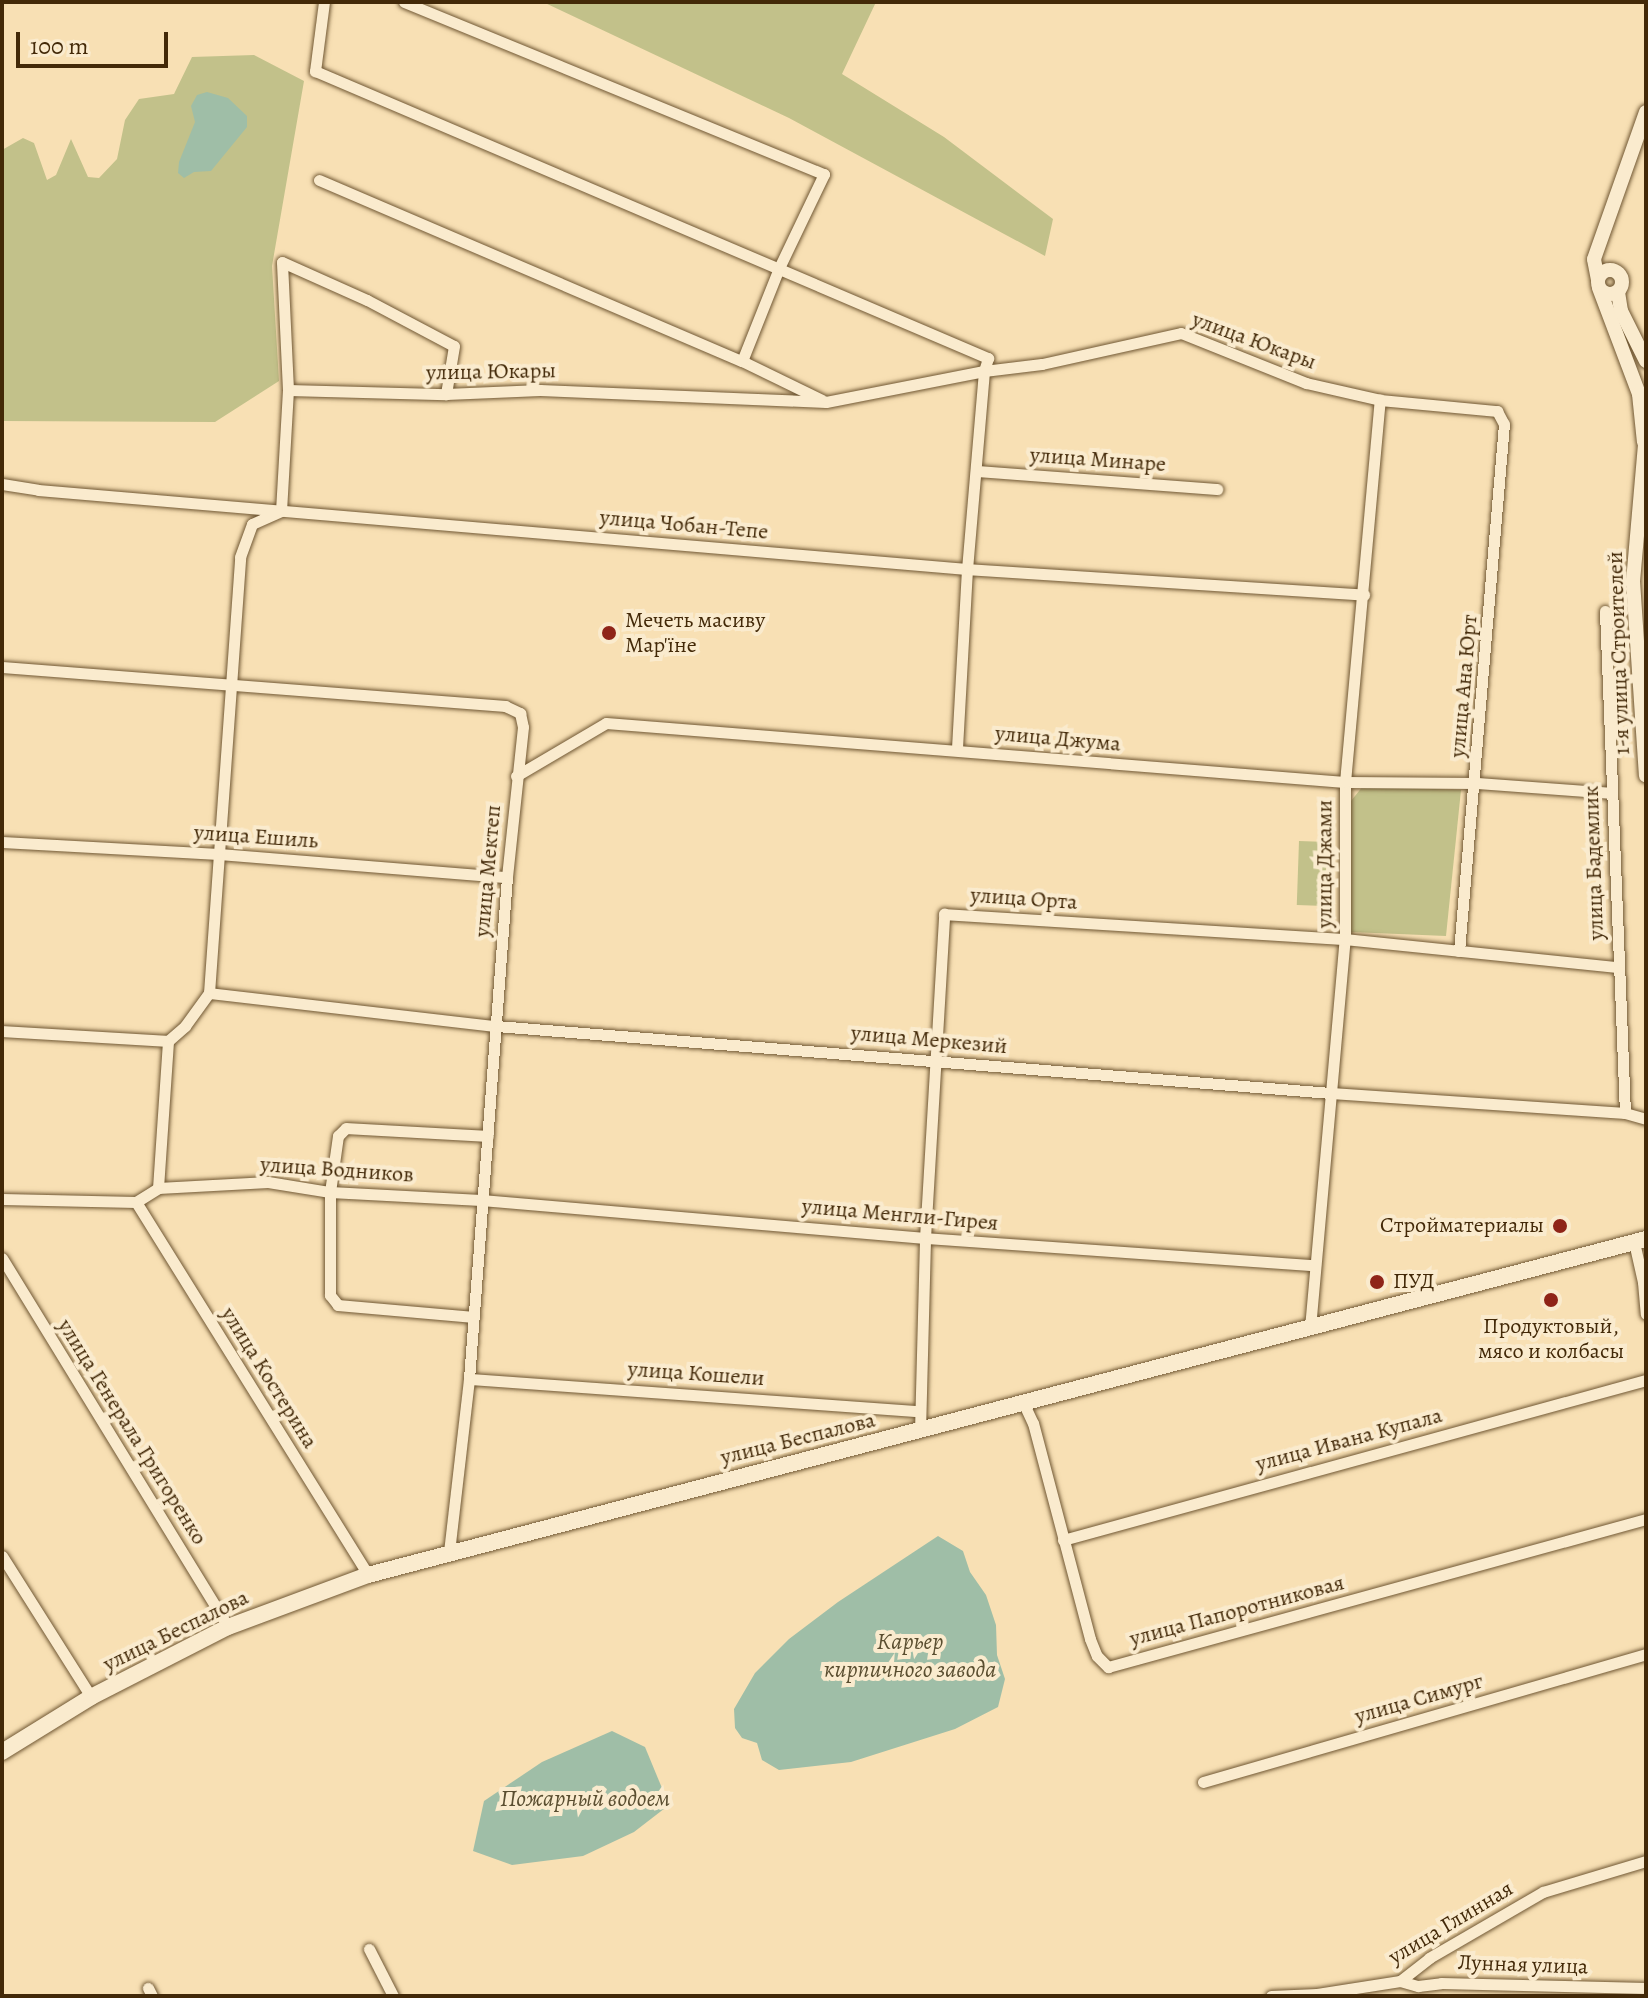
<!DOCTYPE html>
<meta charset="utf-8">
<style>
body{margin:0}
#map{position:relative;width:1648px;height:1998px;overflow:hidden;background:#f8e0b4;font-family:Alegreya,serif}
div>[style]{position:absolute}
.green>*{inset:0;background:#c2c18a;transform-origin:0 0}
.water>*{inset:0;background:#9fbea7}
.roads{filter:drop-shadow(0 0 2px #705733) drop-shadow(0 0 2px #705733)}
.minor>*{height:11px;margin:-5.5px;padding:0 5.5px;transform-origin:5.5px;border-radius:5.5px;background:#faebce}
.tertiary>*{height:14px;margin:-7px;padding:0 7px;transform-origin:7px;border-radius:7px;background:#faebce}
.tertiary>.ring{margin:-7px;padding:0;box-sizing:content-box;background:none;border:14px solid #faebce;border-radius:50%}
.secondary>*{height:16px;margin:-8px;padding:0 8px;transform-origin:8px;border-radius:8px;background:#faebce}
.dots>*{width:22px;height:22px;translate:-50% -50%;box-sizing:border-box;border:4px solid #faebce;border-radius:50%}
span{translate:-50% -50%;white-space:nowrap;text-align:center;line-height:1.15;-webkit-text-stroke:8px #faebce;paint-order:stroke}
.street-label{font-size:22px;color:#432908}
.poi-label{font-size:22px;color:#432908}
.left{translate:0 -50%;text-align:left}
.right{translate:-100% -50%;text-align:right}
.water-label{font-size:24px;color:#5a4e30;font-style:italic}
.frame{position:absolute;inset:0;border:4px solid #432908;pointer-events:none}
.scale{position:absolute;left:16px;top:32px;width:152px;height:36px;box-sizing:border-box;border:4px solid #432908;border-top:0;padding-left:10px;font-size:24px;line-height:28px;white-space:nowrap;color:#432908;-webkit-text-stroke:6px #faebce;paint-order:stroke}
</style>
<div id="map">
<div class="green">
<i style="clip-path:polygon(543px 2px,876px 2px,842px 74px,944px 137px,1053px 219px,1045px 256px,789px 118px)"></i>
<i style="clip-path:polygon(254px 55px,304px 81px,272px 266px,279px 381px,215px 422px,2px 421px,2px 150px,23px 138px,34px 143px,47px 180px,56px 175px,71px 139px,88px 177px,99px 178px,117px 159px,125px 120px,139px 99px,174px 94px,192px 57px)"></i>
<i style="clip-path:polygon(1363px 786px,1461px 790px,1446px 936px,1351px 932px,1351px 801px)"></i>
<i style="left:1299px;top:841px;width:28px;height:64px;rotate:2deg"></i>
</div>
<div class="water">
<i style="clip-path:polygon(207px 92px,228px 98px,247px 116px,247px 127px,211px 171px,194px 172px,184px 178px,178px 173px,179px 162px,195px 122px,191px 106px,197px 95px)"></i>
<i style="clip-path:polygon(938px 1536px,963px 1551px,970px 1572px,986px 1595px,996px 1625px,997px 1655px,1005px 1679px,998px 1707px,955px 1729px,851px 1762px,779px 1770px,762px 1760px,757px 1743px,742px 1738px,735px 1728px,734px 1709px,755px 1673px,789px 1639px,838px 1602px)"></i>
<i style="clip-path:polygon(612px 1731px,645px 1747px,669px 1805px,634px 1832px,583px 1856px,512px 1865px,473px 1851px,484px 1801px,542px 1762px)"></i>
</div>
<div class="roads">
<div class="minor">
<i style="left:324px;top:2px;width:70px;rotate:97.4deg"></i>
<i style="left:315px;top:71px;width:732px;rotate:23.1deg"></i>
<i style="left:988px;top:358px;width:14px;rotate:107deg"></i>
<i style="left:984px;top:371px;width:199px;rotate:94.9deg"></i>
<i style="left:967px;top:569px;width:181px;rotate:93.2deg"></i>
<i style="left:404px;top:2px;width:454px;rotate:22.3deg"></i>
<i style="left:824px;top:174px;width:104px;rotate:115.6deg"></i>
<i style="left:779px;top:268px;width:100px;rotate:111.7deg"></i>
<i style="left:319px;top:180px;width:460px;rotate:23.2deg"></i>
<i style="left:742px;top:361px;width:89px;rotate:26deg"></i>
<i style="left:288px;top:390px;width:128px;rotate:-92.7deg"></i>
<i style="left:282px;top:262px;width:93px;rotate:24.1deg"></i>
<i style="left:367px;top:300px;width:98px;rotate:27.9deg"></i>
<i style="left:454px;top:346px;width:49px;rotate:99.5deg"></i>
<i style="left:976px;top:471px;width:242px;rotate:4.3deg"></i>
<i style="left:2px;top:484px;width:36px;rotate:9deg"></i>
<i style="left:38px;top:490px;width:932px;rotate:4.86deg"></i>
<i style="left:967px;top:569px;width:398px;rotate:3.7deg"></i>
<i style="left:1605px;top:611px;width:502px;rotate:87.72deg"></i>
<i style="left:2px;top:667px;width:505px;rotate:4.43deg"></i>
<i style="left:505px;top:706px;width:17px;rotate:25deg"></i>
<i style="left:520px;top:713px;width:14px;rotate:78deg"></i>
<i style="left:523px;top:727px;width:151px;rotate:96.1deg"></i>
<i style="left:507px;top:877px;width:503px;rotate:94.33deg"></i>
<i style="left:469px;top:1379px;width:174px;rotate:96.6deg"></i>
<i style="left:516px;top:776px;width:104px;rotate:-30.5deg"></i>
<i style="left:606px;top:723px;width:741px;rotate:4.56deg"></i>
<i style="left:1345px;top:782px;width:131px;rotate:0.4deg"></i>
<i style="left:1476px;top:783px;width:135px;rotate:4.2deg"></i>
<i style="left:2px;top:842px;width:217px;rotate:3.2deg"></i>
<i style="left:219px;top:854px;width:289px;rotate:4.6deg"></i>
<i style="left:209px;top:993px;width:289px;rotate:6.6deg"></i>
<i style="left:496px;top:1026px;width:838px;rotate:4.59deg"></i>
<i style="left:1331px;top:1093px;width:295px;rotate:3.9deg"></i>
<i style="left:1625px;top:1113px;width:22px;rotate:16deg"></i>
<i style="left:2px;top:1031px;width:166px;rotate:3.4deg"></i>
<i style="left:158px;top:1188px;width:147px;rotate:-86.1deg"></i>
<i style="left:168px;top:1041px;width:23px;rotate:-41deg"></i>
<i style="left:185px;top:1026px;width:41px;rotate:-54deg"></i>
<i style="left:209px;top:993px;width:437px;rotate:-85.9deg"></i>
<i style="left:240px;top:557px;width:35px;rotate:-70deg"></i>
<i style="left:252px;top:524px;width:32px;rotate:-24deg"></i>
<i style="left:281px;top:511px;width:121px;rotate:-86.7deg"></i>
<i style="left:288px;top:390px;width:158px;rotate:1.5deg"></i>
<i style="left:446px;top:394px;width:94px;rotate:-2.4deg"></i>
<i style="left:540px;top:390px;width:286px;rotate:2.4deg"></i>
<i style="left:826px;top:402px;width:161px;rotate:-11.1deg"></i>
<i style="left:984px;top:371px;width:58px;rotate:-6.9deg"></i>
<i style="left:1042px;top:364px;width:142px;rotate:-12.6deg"></i>
<i style="left:1181px;top:333px;width:135px;rotate:21.8deg"></i>
<i style="left:1306px;top:383px;width:76px;rotate:12.9deg"></i>
<i style="left:1380px;top:400px;width:118px;rotate:5.4deg"></i>
<i style="left:1497px;top:411px;width:15px;rotate:62deg"></i>
<i style="left:1504px;top:424px;width:529px;rotate:94.88deg"></i>
<i style="left:2px;top:1199px;width:134px;rotate:1.3deg"></i>
<i style="left:136px;top:1202px;width:26px;rotate:-32deg"></i>
<i style="left:158px;top:1188px;width:110px;rotate:-3.1deg"></i>
<i style="left:268px;top:1182px;width:63px;rotate:9.2deg"></i>
<i style="left:330px;top:1192px;width:151px;rotate:3deg"></i>
<i style="left:481px;top:1200px;width:446px;rotate:4.9deg"></i>
<i style="left:925px;top:1238px;width:391px;rotate:4deg"></i>
<i style="left:136px;top:1202px;width:439px;rotate:58.1deg"></i>
<i style="left:1634px;top:1242px;width:41px;rotate:77.3deg"></i>
<i style="left:1643px;top:1282px;width:32px;rotate:85deg"></i>
<i style="left:2px;top:1258px;width:433px;rotate:58.5deg"></i>
<i style="left:474px;top:1317px;width:137px;rotate:-175deg"></i>
<i style="left:338px;top:1305px;width:13px;rotate:-129deg"></i>
<i style="left:330px;top:1295px;width:103px;rotate:-90deg"></i>
<i style="left:330px;top:1192px;width:57px;rotate:-81.9deg"></i>
<i style="left:338px;top:1136px;width:11px;rotate:-45deg"></i>
<i style="left:346px;top:1128px;width:142px;rotate:3.2deg"></i>
<i style="left:1310px;top:1328px;width:391px;rotate:-84.9deg"></i>
<i style="left:1345px;top:939px;width:157px;rotate:-90deg"></i>
<i style="left:1345px;top:782px;width:384px;rotate:-84.8deg"></i>
<i style="left:469px;top:1379px;width:452px;rotate:4.1deg"></i>
<i style="left:1023px;top:1402px;width:23px;rotate:65deg"></i>
<i style="left:1033px;top:1423px;width:223px;rotate:75.2deg"></i>
<i style="left:1090px;top:1639px;width:18px;rotate:68deg"></i>
<i style="left:1097px;top:1656px;width:16px;rotate:45deg"></i>
<i style="left:1108px;top:1667px;width:558px;rotate:-15.38deg"></i>
<i style="left:920px;top:1431px;width:193px;rotate:-88.5deg"></i>
<i style="left:925px;top:1238px;width:325px;rotate:-86.6deg"></i>
<i style="left:944px;top:914px;width:402px;rotate:3.6deg"></i>
<i style="left:1345px;top:939px;width:273px;rotate:5.9deg"></i>
<i style="left:1063px;top:1540px;width:605px;rotate:-15.35deg"></i>
<i style="left:2px;top:1556px;width:167px;rotate:57.7deg"></i>
<i style="left:1203px;top:1782px;width:461px;rotate:-16.1deg"></i>
<i style="left:369px;top:1949px;width:53px;rotate:62.9deg"></i>
<i style="left:1400px;top:1981px;width:19px;rotate:16deg"></i>
<i style="left:1418px;top:1986px;width:23px;rotate:-7deg"></i>
<i style="left:1441px;top:1983px;width:205px;rotate:1.4deg"></i>
<i style="left:148px;top:1988px;width:9px;rotate:63deg"></i>
<i style="left:1271px;top:1996px;width:46px;rotate:-2.5deg"></i>
<i style="left:1317px;top:1994px;width:84px;rotate:-8.9deg"></i>
<i style="left:1400px;top:1981px;width:37px;rotate:-38deg"></i>
<i style="left:1429px;top:1958px;width:132px;rotate:-30.1deg"></i>
<i style="left:1543px;top:1892px;width:108px;rotate:-16.8deg"></i>
</div>
<div class="tertiary">
<i class="ring" style="left:1598px;top:270px;width:10px;height:10px"></i>
<i style="left:1598px;top:280px;width:21px;rotate:-101deg"></i>
<i style="left:1594px;top:259px;width:156px;rotate:-70.5deg"></i>
<i style="left:1599px;top:288px;width:113px;rotate:69.3deg"></i>
<i style="left:1639px;top:394px;width:48px;rotate:84.1deg"></i>
<i style="left:1618px;top:292px;width:19px;rotate:81deg"></i>
<i style="left:1621px;top:311px;width:56px;rotate:63.4deg"></i>
<i style="left:1646px;top:433px;width:149px;rotate:95deg"></i>
<i style="left:1633px;top:581px;width:195px;rotate:86.2deg"></i>
</div>
<div class="secondary">
<i style="left:2px;top:1752px;width:105px;rotate:-31.7deg"></i>
<i style="left:91px;top:1697px;width:154px;rotate:-27.1deg"></i>
<i style="left:228px;top:1627px;width:149px;rotate:-20.4deg"></i>
<i style="left:368px;top:1575px;width:1321px;rotate:-14.73deg"></i>
</div>
</div>
<div class="dots">
<i style="left:609px;top:633px;background:#8f2418"></i>
<i style="left:1560px;top:1226px;background:#8f2418"></i>
<i style="left:1377px;top:1282px;background:#8f2418"></i>
<i style="left:1551px;top:1300px;background:#8f2418"></i>
</div>
<div class="street-label">
<span style="left:1254px;top:341px;rotate:20deg">улица Юкары</span>
<span style="left:491px;top:372px;rotate:-1deg">улица Юкары</span>
<span style="left:1098px;top:460px;rotate:4deg">улица Минаре</span>
<span style="left:684px;top:525px;rotate:5deg">улица Чобан-Тепе</span>
<span style="left:1619px;top:653px;rotate:-92deg">1-я улица Строителей</span>
<span style="left:1464px;top:686px;rotate:-85deg">улица Ана Юрт</span>
<span style="left:1058px;top:739px;rotate:5deg">улица Джума</span>
<span style="left:256px;top:837px;rotate:4deg">улица Ешиль</span>
<span style="left:1594px;top:863px;rotate:-92deg">улица Бадемлик</span>
<span style="left:1325px;top:864px;rotate:-90deg">улица Джами</span>
<span style="left:488px;top:871px;rotate:-85deg">улица Мектеп</span>
<span style="left:1024px;top:899px;rotate:4deg">улица Орта</span>
<span style="left:929px;top:1040px;rotate:5deg">улица Меркезий</span>
<span style="left:337px;top:1170px;rotate:4deg">улица Водников</span>
<span style="left:900px;top:1215px;rotate:5deg">улица Менгли-Гирея</span>
<span style="left:696px;top:1374px;rotate:4deg">улица Кошели</span>
<span style="left:269px;top:1378px;rotate:58deg">улица Костерина</span>
<span style="left:132px;top:1432px;rotate:58deg">улица Генерала Григоренко</span>
<span style="left:798px;top:1439px;rotate:-14deg">улица Беспалова</span>
<span style="left:1349px;top:1440px;rotate:-15deg">улица Ивана Купала</span>
<span style="left:1237px;top:1611px;rotate:-15deg">улица Папоротниковая</span>
<span style="left:176px;top:1631px;rotate:-26deg">улица Беспалова</span>
<span style="left:1419px;top:1699px;rotate:-16deg">улица Симург</span>
<span style="left:1451px;top:1923px;rotate:-31deg">улица Глинная</span>
<span style="left:1523px;top:1965px;rotate:2deg">Лунная улица</span>
</div>
<div class="poi-label">
<span class="left" style="left:625px;top:633px">Мечеть масиву<br>Мар'їне</span>
<span class="right" style="left:1544px;top:1226px">Стройматериалы</span>
<span class="left" style="left:1393px;top:1282px">ПУД</span>
<span style="left:1551px;top:1339px">Продуктовый,<br>мясо и колбасы</span>
</div>
<div class="water-label">
<span style="left:910px;top:1656px">Карьер<br>кирпичного завода</span>
<span style="left:585px;top:1799px">Пожарный водоем</span>
</div>
<div class="frame"></div>
<div class="scale">100 m</div>
</div>
